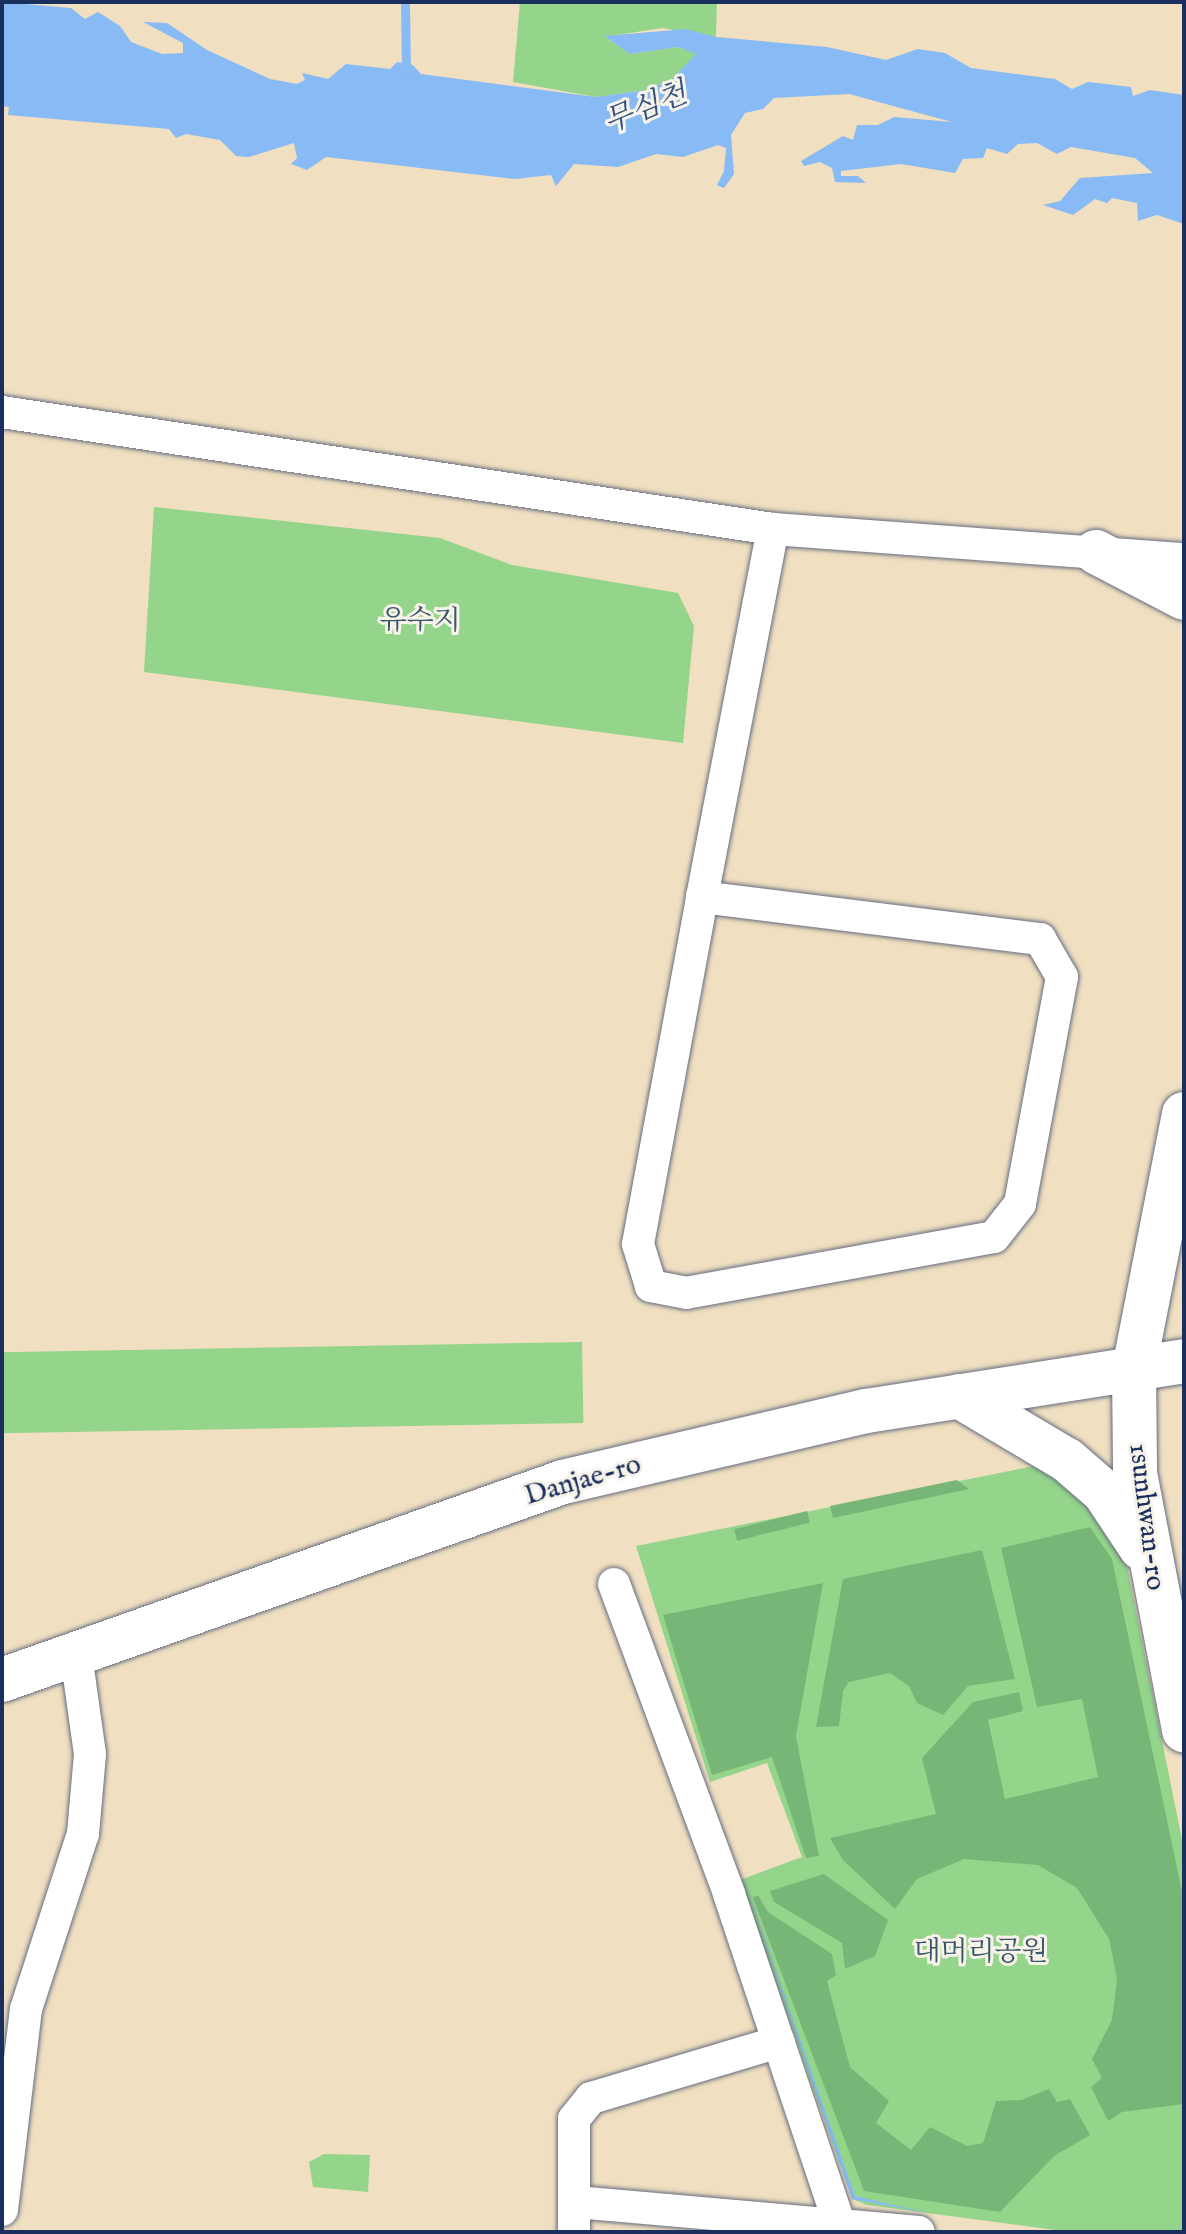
<!DOCTYPE html>
<meta charset="utf-8">
<style>
body{margin:0}
#map{position:relative;width:1186px;height:2234px;overflow:hidden;background:#f0dfc0;font-family:"IM FELL English","Noto Serif KR",serif}
div>[style]{position:absolute}
.green>*{inset:0;background:#95d58b;transform-origin:0 0}
.forest>*{inset:0;background:#78b677;transform-origin:0 0}
.water>*{inset:0;background:#88baf5}
.stream>*{height:9px;margin:-4.5px;padding:0 4.5px;transform-origin:4.5px;border-radius:4.5px;background:#88baf5}
.roads{filter:drop-shadow(0 0 2px #666d80) drop-shadow(0 0 2px #666d80)}
.street>*{height:32px;margin:-16px;padding:0 16px;transform-origin:16px;border-radius:16px;background:#fff}
.secondary>*{height:44px;margin:-22px;padding:0 22px;transform-origin:22px;border-radius:22px;background:#fff}
span{translate:-50% -50%;white-space:nowrap;text-align:center;line-height:1.15;-webkit-text-stroke:6px #f7f3e8;paint-order:stroke}
.park-label{font-size:28px;color:#3a5869}
.street-label{font-size:28px;color:#1b2f5e}
.water-label{font-size:30px;color:#365284;font-style:italic}
.frame{position:absolute;inset:0;border:4px solid #1b2f5e;pointer-events:none}
</style>
<div id="map">
<div class="green">
<i style="clip-path:polygon(520px 2px,717px 2px,716px 37px,662px 28px,605px 37px,630px 54px,678px 47px,697px 54px,673px 78px,646px 90px,596px 97px,513px 82px)"></i>
<i style="clip-path:polygon(154px 507px,440px 538px,512px 565px,678px 593px,694px 626px,683px 743px,144px 672px)"></i>
<i style="left:582px;top:1342px;width:81px;height:612px;rotate:89deg"></i>
<i style="clip-path:polygon(1034px 1466px,1072px 1484px,1125px 1557px,1184px 1850px,1184px 2232px,1070px 2232px,867px 2205px,852px 2199px,740px 1880px,802px 1857px,767px 1763px,710px 1782px,636px 1546px)"></i>
<i style="clip-path:polygon(324px 2154px,370px 2155px,368px 2192px,313px 2187px,309px 2162px)"></i>
</div>
<div class="forest">
<i style="clip-path:polygon(957px 1480px,969px 1489px,833px 1518px,830px 1506px)"></i>
<i style="left:807px;top:1511px;width:12px;height:75px;rotate:76deg"></i>
<i style="clip-path:polygon(1090px 1527px,1112px 1559px,1184px 1901px,1184px 2104px,1122px 2112px,1108px 2121px,1091px 2087px,1102px 2078px,1092px 2059px,1112px 2020px,1117px 1979px,1109px 1939px,1077px 1888px,1038px 1865px,964px 1859px,917px 1879px,895px 1909px,843px 1860px,830px 1838px,936px 1814px,922px 1758px,973px 1702px,1019px 1692px,1023px 1711px,988px 1720px,1005px 1799px,1098px 1777px,1082px 1699px,1037px 1707px,1001px 1548px)"></i>
<i style="clip-path:polygon(982px 1550px,1015px 1679px,968px 1686px,943px 1715px,917px 1703px,909px 1686px,890px 1673px,849px 1682px,843px 1691px,839px 1726px,816px 1727px,843px 1579px)"></i>
<i style="clip-path:polygon(823px 1583px,796px 1736px,819px 1856px,806px 1858px,772px 1757px,712px 1775px,663px 1615px)"></i>
<i style="clip-path:polygon(824px 1874px,888px 1920px,875px 1956px,845px 1969px,842px 1943px,774px 1902px,770px 1891px)"></i>
<i style="clip-path:polygon(758px 1895px,768px 1912px,832px 1954px,836px 1975px,827px 1981px,850px 2067px,889px 2101px,876px 2123px,911px 2150px,930px 2127px,967px 2146px,983px 2143px,996px 2101px,1021px 2100px,1049px 2089px,1057px 2102px,1070px 2099px,1090px 2135px,1054px 2156px,1000px 2212px,864px 2191px,753px 1898px)"></i>
</div>
<div class="water">
<i style="clip-path:polygon(2px 2px,71px 8px,85px 19px,98px 12px,120px 26px,131px 42px,162px 54px,183px 53px,183px 43px,143px 22px,167px 23px,207px 50px,270px 79px,297px 84px,305px 80px,302px 73px,328px 79px,346px 64px,390px 69px,397px 62px,413px 65px,421px 74px,596px 97px,646px 90px,673px 78px,696px 54px,678px 47px,630px 54px,604px 36px,686px 29px,716px 37px,827px 47px,886px 60px,918px 49px,945px 53px,971px 68px,1055px 79px,1072px 89px,1088px 82px,1131px 87px,1133px 96px,1150px 90px,1184px 95px,1184px 224px,1157px 215px,1138px 221px,1137px 203px,1112px 198px,1107px 203px,1095px 199px,1073px 215px,1043px 205px,1060px 201px,1080px 178px,1153px 173px,1135px 158px,1071px 147px,1057px 154px,1037px 143px,1018px 144px,1007px 154px,987px 148px,983px 158px,963px 159px,955px 173px,901px 164px,841px 171px,841px 176px,858px 176px,866px 183px,835px 182px,832px 168px,820px 162px,804px 166px,801px 161px,843px 136px,853px 140px,857px 125px,878px 125px,894px 117px,952px 122px,849px 94px,774px 98px,763px 109px,745px 113px,731px 135px,734px 174px,724px 188px,717px 185px,724px 171px,726px 148px,718px 145px,683px 157px,656px 154px,618px 167px,574px 164px,556px 186px,551px 175px,515px 179px,326px 157px,307px 170px,291px 164px,297px 158px,294px 143px,249px 157px,236px 156px,220px 140px,186px 134px,176px 138px,169px 129px,8px 115px,9px 107px,2px 106px)"></i>
<i style="clip-path:polygon(744px 1879px,855px 2196px,928px 2213px,852px 2199px)"></i>
</div>
<div class="stream">
<i style="left:405px;top:2px;width:73px;rotate:89.2deg"></i>
</div>
<div class="roads">
<div class="street">
<i style="left:2px;top:412px;width:780px;rotate:8.63deg"></i>
<i style="left:773px;top:529px;width:412px;rotate:4.2deg"></i>
<i style="left:702px;top:897px;width:341px;rotate:7.1deg"></i>
<i style="left:1040px;top:939px;width:44px;rotate:59.9deg"></i>
<i style="left:1062px;top:977px;width:231px;rotate:100.5deg"></i>
<i style="left:1020px;top:1204px;width:42px;rotate:128.2deg"></i>
<i style="left:994px;top:1237px;width:312px;rotate:169.7deg"></i>
<i style="left:687px;top:1293px;width:37px;rotate:-169deg"></i>
<i style="left:651px;top:1286px;width:44px;rotate:-107.2deg"></i>
<i style="left:638px;top:1244px;width:353px;rotate:-79.5deg"></i>
<i style="left:702px;top:897px;width:375px;rotate:-79.1deg"></i>
<i style="left:614px;top:1584px;width:331px;rotate:69.6deg"></i>
<i style="left:729px;top:1894px;width:349px;rotate:71.5deg"></i>
<i style="left:840px;top:2225px;width:79px;rotate:5.1deg"></i>
<i style="left:576px;top:2202px;width:265px;rotate:5deg"></i>
<i style="left:2px;top:2210px;width:202px;rotate:-83.2deg"></i>
<i style="left:26px;top:2009px;width:184px;rotate:-72deg"></i>
<i style="left:83px;top:1834px;width:80px;rotate:-85deg"></i>
<i style="left:90px;top:1754px;width:101px;rotate:-98deg"></i>
<i style="left:574px;top:2232px;width:113px;rotate:-90deg"></i>
<i style="left:574px;top:2119px;width:27px;rotate:-51deg"></i>
<i style="left:591px;top:2098px;width:196px;rotate:-16.6deg"></i>
</div>
<div class="secondary">
<i style="left:1096px;top:552px;width:99px;rotate:27.6deg"></i>
<i style="left:1184px;top:1114px;width:261px;rotate:101.1deg"></i>
<i style="left:1134px;top:1370px;width:103px;rotate:89.4deg"></i>
<i style="left:1135px;top:1473px;width:262px;rotate:79.2deg"></i>
<i style="left:959px;top:1396px;width:126px;rotate:30.7deg"></i>
<i style="left:1067px;top:1460px;width:49px;rotate:40.9deg"></i>
<i style="left:1104px;top:1492px;width:67px;rotate:56.5deg"></i>
<i style="left:2px;top:1680px;width:595px;rotate:-19.44deg"></i>
<i style="left:563px;top:1482px;width:311px;rotate:-13.2deg"></i>
<i style="left:866px;top:1411px;width:322px;rotate:-8.9deg"></i>
</div>
</div>
<div class="park-label">
<span style="left:420px;top:622px">유수지</span>
<span style="left:981px;top:1953px">대머리공원</span>
</div>
<div class="street-label">
<span style="left:583px;top:1481px;rotate:-16deg">Danjae-ro</span>
<span style="left:1146px;top:1517px;rotate:83deg">1sunhwan-ro</span>
</div>
<div class="water-label">
<span style="left:646px;top:109px;rotate:-22deg">무심천</span>
</div>
<div class="frame"></div>
</div>
